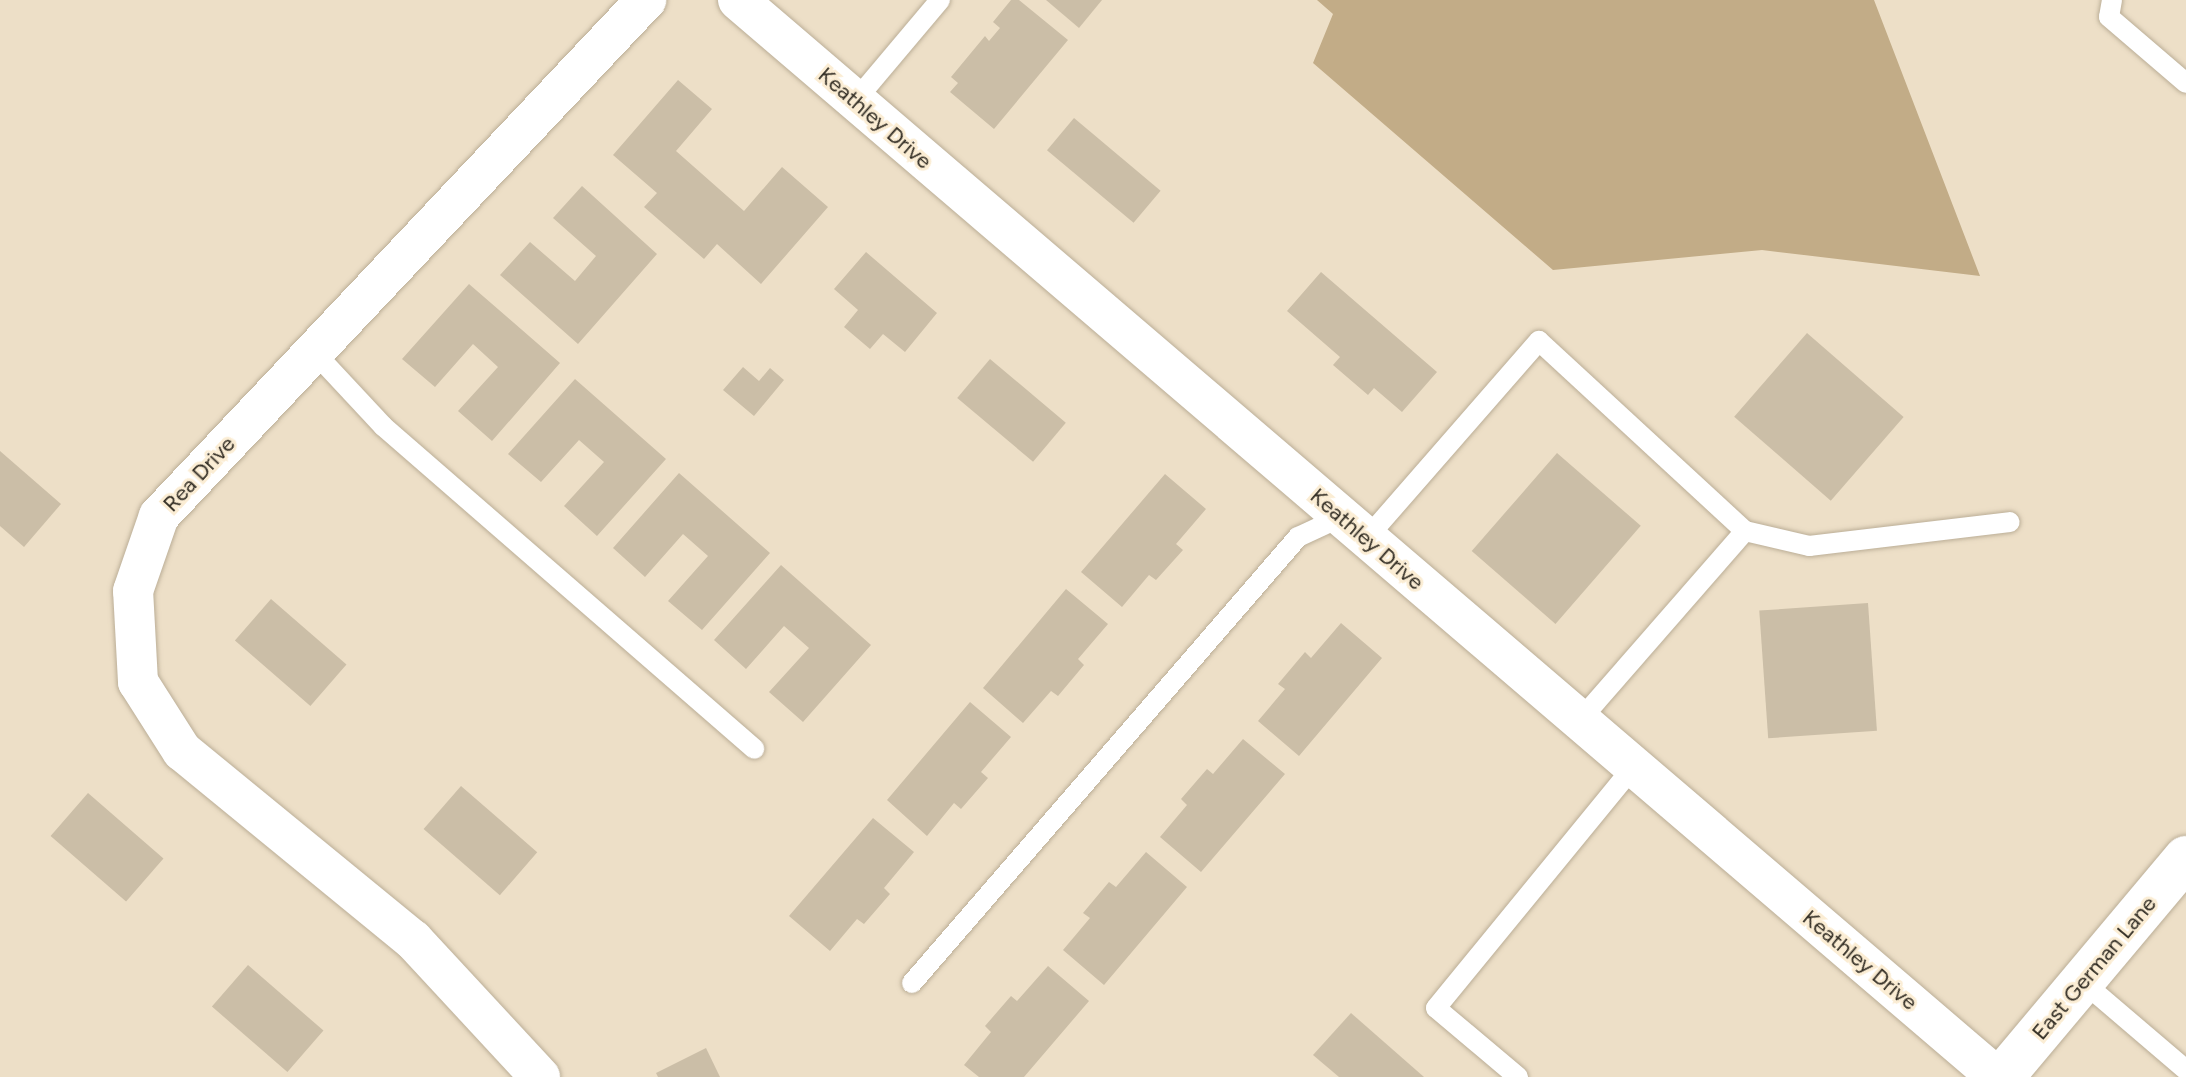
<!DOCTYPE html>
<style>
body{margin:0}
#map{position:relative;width:2186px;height:1077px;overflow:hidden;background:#eddfc7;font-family:Figtree,sans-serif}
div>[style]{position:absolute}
.green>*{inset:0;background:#c2ac87}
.building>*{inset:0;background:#cbbea7;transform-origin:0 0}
.roads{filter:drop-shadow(0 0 2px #bbae97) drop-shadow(0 0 2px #bbae97)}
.service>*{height:20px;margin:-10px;padding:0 10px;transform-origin:10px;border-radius:10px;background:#fff}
.minor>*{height:40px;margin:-20px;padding:0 20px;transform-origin:20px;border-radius:20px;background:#fff}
.tertiary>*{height:44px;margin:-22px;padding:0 22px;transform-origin:22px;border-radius:22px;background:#fff}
span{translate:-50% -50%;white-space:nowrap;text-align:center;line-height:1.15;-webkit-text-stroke:6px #fbedd4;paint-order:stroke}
.street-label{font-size:22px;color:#312c23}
</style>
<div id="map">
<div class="green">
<i style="clip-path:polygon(1317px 0,1874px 0,1980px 276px,1762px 250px,1553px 270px,1313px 63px,1333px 14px)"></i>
</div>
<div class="building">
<i style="clip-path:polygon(1011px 0,1019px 0,1068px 40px,994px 129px,950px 92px,958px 83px,951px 77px,985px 36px,989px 41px,1000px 28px,993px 22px)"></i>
<i style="clip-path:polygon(1046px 0,1102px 0,1079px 28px)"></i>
<i style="clip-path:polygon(678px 80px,712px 109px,676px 151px,744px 211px,782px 167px,828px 207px,761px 284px,717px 244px,704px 259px,644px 207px,657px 193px,613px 155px)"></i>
<i style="left:1074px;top:118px;width:113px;height:42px;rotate:40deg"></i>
<i style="clip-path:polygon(582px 186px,657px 254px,578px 344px,500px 275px,530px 242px,575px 281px,596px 256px,553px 218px)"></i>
<i style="clip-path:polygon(866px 252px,937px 313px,905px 352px,883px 334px,870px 349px,844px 327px,858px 310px,834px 289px)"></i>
<i style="clip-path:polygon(1321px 272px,1437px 372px,1402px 412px,1374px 388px,1368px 395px,1333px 365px,1340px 357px,1287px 311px)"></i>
<i style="clip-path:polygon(469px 284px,560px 363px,492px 441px,458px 411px,498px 367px,473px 344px,435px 387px,402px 359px)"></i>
<i style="left:1807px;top:333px;width:128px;height:111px;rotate:41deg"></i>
<i style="left:990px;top:359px;width:99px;height:51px;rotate:40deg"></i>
<i style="clip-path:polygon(743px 367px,759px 381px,770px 368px,784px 380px,754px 416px,723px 390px)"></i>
<i style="clip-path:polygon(575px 379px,666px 459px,597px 536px,564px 506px,604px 462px,579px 440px,541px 482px,508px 454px)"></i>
<i style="clip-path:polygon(0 451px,61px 504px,24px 547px,0 526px)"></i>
<i style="left:1557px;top:453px;width:111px;height:130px;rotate:41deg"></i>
<i style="clip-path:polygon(679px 473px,770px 553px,702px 630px,668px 601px,708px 556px,683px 534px,645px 577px,613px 548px)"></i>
<i style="clip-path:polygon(1165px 474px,1206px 509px,1176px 544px,1183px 550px,1156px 580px,1149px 575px,1122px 607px,1081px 572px)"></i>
<i style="clip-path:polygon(781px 565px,871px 645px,803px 722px,769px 692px,809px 648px,784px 626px,746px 669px,714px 640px)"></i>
<i style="clip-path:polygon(1066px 589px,1108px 624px,1078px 659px,1084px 665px,1058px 696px,1051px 691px,1023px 723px,983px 688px)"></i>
<i style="left:271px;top:599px;width:100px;height:55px;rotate:41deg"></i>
<i style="left:1868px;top:603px;width:128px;height:109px;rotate:86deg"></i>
<i style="clip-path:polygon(1341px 623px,1382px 658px,1299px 756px,1258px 721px,1285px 689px,1278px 684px,1305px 652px,1311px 658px)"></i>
<i style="clip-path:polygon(970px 702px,1011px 737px,981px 772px,988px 778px,961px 809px,954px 803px,927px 836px,887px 800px)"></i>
<i style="clip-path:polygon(1243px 739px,1285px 774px,1201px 872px,1160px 837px,1187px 805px,1181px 799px,1207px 769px,1213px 774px)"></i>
<i style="left:461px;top:786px;width:101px;height:57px;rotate:41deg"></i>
<i style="left:88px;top:793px;width:100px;height:57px;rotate:41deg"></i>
<i style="clip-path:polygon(873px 818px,914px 852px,884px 888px,890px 894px,864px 924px,857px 919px,830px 951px,789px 916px)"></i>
<i style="clip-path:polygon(1146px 852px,1187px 887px,1104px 985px,1063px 950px,1090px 918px,1083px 913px,1109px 882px,1116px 887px)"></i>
<i style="left:248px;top:965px;width:100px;height:55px;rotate:41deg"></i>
<i style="clip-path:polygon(1048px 966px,1089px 1001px,1024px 1077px,979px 1077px,964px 1065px,991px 1032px,985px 1026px,1011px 996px,1017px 1001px)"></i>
<i style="clip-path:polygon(1351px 1013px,1424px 1077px,1339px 1077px,1313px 1055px)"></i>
<i style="clip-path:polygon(706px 1048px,720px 1077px,658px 1077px,656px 1073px)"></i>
</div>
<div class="roads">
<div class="service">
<i style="left:2112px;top:0;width:17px;rotate:100deg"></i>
<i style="left:2109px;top:17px;width:101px;rotate:40.6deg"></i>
<i style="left:855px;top:101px;width:132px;rotate:-49.9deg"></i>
<i style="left:314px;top:352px;width:101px;rotate:47deg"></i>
<i style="left:383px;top:426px;width:492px;rotate:41deg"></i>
<i style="left:1745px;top:531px;width:66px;rotate:13.2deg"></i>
<i style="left:1809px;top:546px;width:202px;rotate:-6.8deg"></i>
<i style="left:1366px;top:539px;width:263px;rotate:-48.9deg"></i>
<i style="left:1539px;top:341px;width:280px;rotate:42.7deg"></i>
<i style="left:1745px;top:531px;width:252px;rotate:131.1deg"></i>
<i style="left:2083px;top:982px;width:135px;rotate:40.5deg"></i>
<i style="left:912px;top:983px;width:590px;rotate:-49.12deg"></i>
<i style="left:1298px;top:537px;width:47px;rotate:-24.9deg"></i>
<i style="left:1518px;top:1077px;width:107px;rotate:-139.9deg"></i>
<i style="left:1436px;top:1008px;width:311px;rotate:-50.7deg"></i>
</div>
<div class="minor">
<i style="left:738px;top:0;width:1657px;rotate:40.55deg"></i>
<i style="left:540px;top:1077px;width:187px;rotate:-132.8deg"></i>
<i style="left:413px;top:940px;width:298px;rotate:-140.7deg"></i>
<i style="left:182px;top:751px;width:82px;rotate:-122.5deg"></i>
<i style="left:138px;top:682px;width:91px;rotate:-93.1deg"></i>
<i style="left:133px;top:591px;width:79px;rotate:-70.9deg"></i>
<i style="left:159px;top:516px;width:710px;rotate:-46.66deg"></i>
</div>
<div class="tertiary">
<i style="left:2002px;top:1077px;width:286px;rotate:-50deg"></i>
</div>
</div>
<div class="street-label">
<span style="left:875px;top:118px;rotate:41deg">Keathley Drive</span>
<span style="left:199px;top:474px;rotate:-47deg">Rea Drive</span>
<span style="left:1367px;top:539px;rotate:41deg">Keathley Drive</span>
<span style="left:1860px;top:960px;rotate:40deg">Keathley Drive</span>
<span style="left:2094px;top:968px;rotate:-50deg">East German Lane</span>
</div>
</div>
